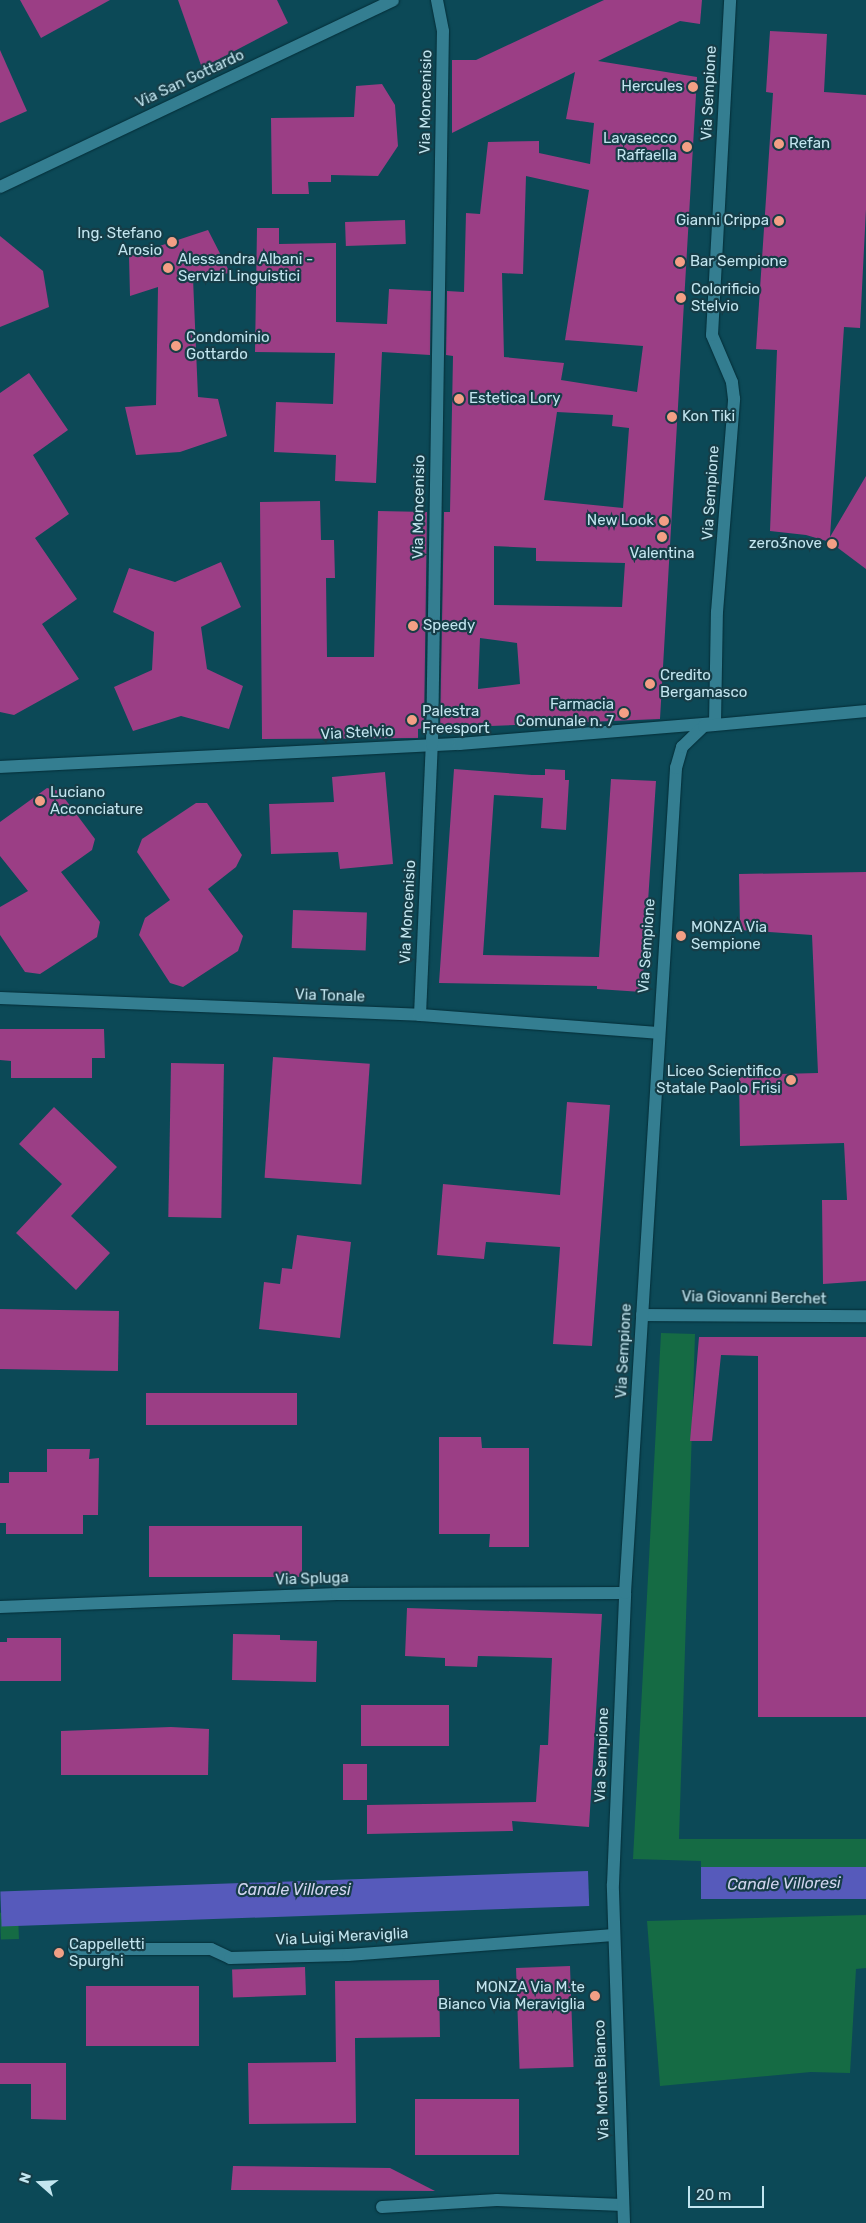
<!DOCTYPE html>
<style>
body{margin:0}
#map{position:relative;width:866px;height:2223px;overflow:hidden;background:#0c4957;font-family:Rubik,sans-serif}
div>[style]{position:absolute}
.green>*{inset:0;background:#156b44;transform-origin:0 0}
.water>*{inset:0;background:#565abb;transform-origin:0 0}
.building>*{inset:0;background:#9b3e85;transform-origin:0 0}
.roads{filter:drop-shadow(0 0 1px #042d37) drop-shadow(0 0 1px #042d37)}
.street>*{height:12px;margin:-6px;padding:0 6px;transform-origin:6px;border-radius:6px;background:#347e91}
.dots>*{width:14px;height:14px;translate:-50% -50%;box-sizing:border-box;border:2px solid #163d47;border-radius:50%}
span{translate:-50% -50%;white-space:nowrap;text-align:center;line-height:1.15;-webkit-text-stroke:4.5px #163d47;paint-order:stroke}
.street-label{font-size:15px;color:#c2e5ef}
.poi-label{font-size:15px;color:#c2e5ef}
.right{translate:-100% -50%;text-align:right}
.left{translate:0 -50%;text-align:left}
.water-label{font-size:16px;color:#d1d5ef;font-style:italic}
.north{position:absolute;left:15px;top:2158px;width:50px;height:50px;-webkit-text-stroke:4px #163d47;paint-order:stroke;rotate:289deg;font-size:14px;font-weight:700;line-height:20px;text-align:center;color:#c2e5ef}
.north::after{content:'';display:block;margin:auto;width:18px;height:22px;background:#c2e5ef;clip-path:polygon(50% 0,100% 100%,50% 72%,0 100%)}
.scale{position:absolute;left:688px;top:2186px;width:76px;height:22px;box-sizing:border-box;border:2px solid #c2e5ef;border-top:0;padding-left:6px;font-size:15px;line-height:18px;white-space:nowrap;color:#c2e5ef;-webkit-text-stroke:4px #163d47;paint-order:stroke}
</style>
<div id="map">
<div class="green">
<i style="clip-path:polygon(661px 1333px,695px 1334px,679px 1839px,866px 1839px,866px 1867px,701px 1870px,701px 1861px,633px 1859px)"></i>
<i style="left:18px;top:1912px;width:27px;height:18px;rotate:88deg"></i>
<i style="clip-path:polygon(866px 1915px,866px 1968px,856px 1969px,850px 2073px,811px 2072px,660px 2086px,647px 1921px)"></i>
</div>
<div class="water">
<i style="left:866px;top:1867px;width:32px;height:165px;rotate:90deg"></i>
<i style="left:588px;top:1871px;width:35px;height:588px;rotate:88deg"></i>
</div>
<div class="building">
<i style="clip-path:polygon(20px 0,110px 0,41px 38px)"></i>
<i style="clip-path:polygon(178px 0,277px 0,288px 23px,202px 68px)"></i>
<i style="clip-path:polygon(evenodd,604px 0,702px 0,700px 24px,680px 21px,598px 61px,697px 77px,660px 719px,440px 728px,444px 512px,450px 512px,453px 356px,446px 355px,447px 291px,464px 292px,466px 213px,480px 214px,488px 142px,539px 141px,539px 153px,590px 164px,594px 123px,566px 119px,575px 72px,452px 133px,452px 60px,476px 60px,604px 0,526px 176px,589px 190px,565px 340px,643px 346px,637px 392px,561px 380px,564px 363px,504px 357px,502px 273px,523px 274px,526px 176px,604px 0,557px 412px,613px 415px,612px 426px,629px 428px,623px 508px,544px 500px,557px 412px,604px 0,494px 546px,536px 548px,536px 561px,625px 563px,622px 607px,494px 605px,494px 546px,604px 0,480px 638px,517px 643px,520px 684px,478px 689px,480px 638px)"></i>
<i style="clip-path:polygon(770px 31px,827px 34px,824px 92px,866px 95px,866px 209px,860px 328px,844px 327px,830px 537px,866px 476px,866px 569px,830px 542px,806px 535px,770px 531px,777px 350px,756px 349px,773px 93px,766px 92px)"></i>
<i style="clip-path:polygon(0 50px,27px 111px,0 123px)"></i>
<i style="clip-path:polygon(382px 84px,395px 105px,398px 146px,378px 176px,331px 175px,331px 182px,308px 182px,309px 194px,272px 194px,271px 118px,354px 117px,356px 86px)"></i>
<i style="left:405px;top:220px;width:24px;height:60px;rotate:88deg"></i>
<i style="clip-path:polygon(257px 228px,279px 228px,279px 244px,336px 243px,336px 322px,387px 324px,389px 289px,431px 291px,430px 355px,382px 352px,376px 483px,335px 481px,336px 455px,274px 452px,276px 402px,333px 404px,335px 353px,255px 352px)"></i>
<i style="clip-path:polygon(208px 230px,230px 273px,193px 278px,198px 397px,218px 399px,227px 436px,180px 452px,136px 455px,125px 407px,156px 405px,158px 287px,130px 296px,129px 256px)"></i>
<i style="clip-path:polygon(0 236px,43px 271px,49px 307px,0 327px)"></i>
<i style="clip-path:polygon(29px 373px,68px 430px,33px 455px,69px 514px,35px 538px,77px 599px,42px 624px,79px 679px,14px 715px,0 712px,0 393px)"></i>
<i style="clip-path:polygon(320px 501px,321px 540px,334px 540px,335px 578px,326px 578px,327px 657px,374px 657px,378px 511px,427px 512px,424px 728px,418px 729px,418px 738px,262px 739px,260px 502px)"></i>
<i style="clip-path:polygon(221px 562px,241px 607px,201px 627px,207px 669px,243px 686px,229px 729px,181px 716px,133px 731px,114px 687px,152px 670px,154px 632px,113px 612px,129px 568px,175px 582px)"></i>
<i style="clip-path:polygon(454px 769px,532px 775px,545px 775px,545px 769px,565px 770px,565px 780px,569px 780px,566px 830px,541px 828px,543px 798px,494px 795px,483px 955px,599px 957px,611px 779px,656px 781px,642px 992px,597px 989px,597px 986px,439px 983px)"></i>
<i style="clip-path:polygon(385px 772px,393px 864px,340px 869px,338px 852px,271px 854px,269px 804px,334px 802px,332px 777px)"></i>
<i style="clip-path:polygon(47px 788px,59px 791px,95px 839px,92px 850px,61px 872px,100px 922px,97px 937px,40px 974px,25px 972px,0 935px,0 907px,28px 891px,0 856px,0 822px)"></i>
<i style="clip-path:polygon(196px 803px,207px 803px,242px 855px,236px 867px,208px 889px,243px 936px,238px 951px,183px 987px,170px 983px,139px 935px,145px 918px,170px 900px,137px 852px,142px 839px)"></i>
<i style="clip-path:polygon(866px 872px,866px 1281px,823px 1284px,822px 1200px,847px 1200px,844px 1143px,740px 1146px,739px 1075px,818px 1073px,812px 935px,740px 930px,739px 874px)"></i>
<i style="left:293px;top:910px;width:74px;height:38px;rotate:2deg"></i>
<i style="clip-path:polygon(0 1029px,104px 1029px,105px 1058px,92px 1058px,92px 1078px,11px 1078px,11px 1061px,0 1060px)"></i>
<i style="left:273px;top:1057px;width:97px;height:121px;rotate:4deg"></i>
<i style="left:171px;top:1063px;width:53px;height:154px;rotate:1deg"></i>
<i style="clip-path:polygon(567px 1102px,610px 1105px,592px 1346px,553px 1344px,560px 1247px,486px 1242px,484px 1259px,437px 1255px,443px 1184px,560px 1195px)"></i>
<i style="clip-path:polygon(54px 1107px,117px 1167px,71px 1216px,110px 1253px,76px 1290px,16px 1233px,62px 1184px,19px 1144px)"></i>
<i style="clip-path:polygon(297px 1235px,351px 1242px,340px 1338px,259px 1329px,264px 1282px,280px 1284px,282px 1268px,292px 1269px)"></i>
<i style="left:0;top:1309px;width:119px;height:60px;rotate:1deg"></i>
<i style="clip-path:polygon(699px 1337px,866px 1337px,866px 1717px,758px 1717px,758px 1356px,721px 1355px,712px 1441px,690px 1441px)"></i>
<i style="left:297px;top:1393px;width:32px;height:151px;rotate:90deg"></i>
<i style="clip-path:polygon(439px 1437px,481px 1437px,482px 1448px,529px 1448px,529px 1547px,489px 1547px,490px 1534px,439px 1534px)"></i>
<i style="clip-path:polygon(47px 1449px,90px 1449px,89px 1459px,99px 1458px,98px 1515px,83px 1515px,83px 1534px,6px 1534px,6px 1523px,0 1523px,0 1483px,9px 1483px,9px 1472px,47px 1472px)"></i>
<i style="left:302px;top:1526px;width:51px;height:153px;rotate:90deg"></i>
<i style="clip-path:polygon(407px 1608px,602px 1614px,589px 1827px,512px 1821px,513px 1831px,367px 1834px,367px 1805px,536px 1802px,540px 1745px,548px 1745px,552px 1658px,478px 1656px,477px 1667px,445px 1666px,445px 1658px,405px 1656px)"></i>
<i style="clip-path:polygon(233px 1634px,280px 1635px,280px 1640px,317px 1641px,316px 1682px,232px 1680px)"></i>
<i style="clip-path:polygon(7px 1638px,61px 1638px,61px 1681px,0 1681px,0 1642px,7px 1642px)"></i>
<i style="left:449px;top:1705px;width:41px;height:88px;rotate:90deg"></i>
<i style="clip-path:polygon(171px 1727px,209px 1729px,208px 1775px,61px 1775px,61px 1731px)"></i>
<i style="left:367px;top:1764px;width:36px;height:24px;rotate:90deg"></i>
<i style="left:570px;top:1966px;width:101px;height:54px;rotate:88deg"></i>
<i style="left:305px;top:1967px;width:28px;height:73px;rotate:88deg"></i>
<i style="clip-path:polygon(439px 1980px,440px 2037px,355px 2038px,356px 2123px,249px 2124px,248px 2063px,336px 2062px,335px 1981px)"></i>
<i style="left:86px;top:1986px;width:113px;height:60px"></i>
<i style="clip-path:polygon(0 2063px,66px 2063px,66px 2120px,31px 2119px,31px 2084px,0 2084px)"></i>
<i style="left:519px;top:2099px;width:56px;height:104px;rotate:90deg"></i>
<i style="clip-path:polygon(233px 2166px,390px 2168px,435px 2191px,231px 2190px)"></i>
</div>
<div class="roads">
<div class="street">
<i style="left:0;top:187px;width:435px;rotate:-25.4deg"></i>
<i style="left:0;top:767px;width:460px;rotate:-2.9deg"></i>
<i style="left:459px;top:744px;width:257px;rotate:-4.7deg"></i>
<i style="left:715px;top:723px;width:111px;rotate:-89deg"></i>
<i style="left:717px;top:612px;width:214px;rotate:-85.4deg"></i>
<i style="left:734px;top:399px;width:17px;rotate:-97deg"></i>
<i style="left:732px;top:382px;width:51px;rotate:-113.1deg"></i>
<i style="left:712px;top:335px;width:335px;rotate:-86.9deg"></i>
<i style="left:0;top:998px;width:420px;rotate:2.3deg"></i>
<i style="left:420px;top:1015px;width:239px;rotate:4.3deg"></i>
<i style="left:420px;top:1015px;width:270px;rotate:-87.5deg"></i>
<i style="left:432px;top:745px;width:714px;rotate:-89.12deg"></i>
<i style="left:443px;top:31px;width:32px;rotate:-101deg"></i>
<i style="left:642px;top:1315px;width:224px;rotate:0.3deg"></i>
<i style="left:0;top:1607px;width:337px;rotate:-2.2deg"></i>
<i style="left:337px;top:1594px;width:288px;rotate:-0.2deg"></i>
<i style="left:74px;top:1949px;width:137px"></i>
<i style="left:211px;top:1949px;width:21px;rotate:25deg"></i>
<i style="left:230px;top:1958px;width:118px;rotate:-1.5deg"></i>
<i style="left:348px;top:1955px;width:266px;rotate:-4.3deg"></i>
<i style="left:382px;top:2207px;width:115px;rotate:-3.5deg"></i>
<i style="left:497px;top:2200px;width:126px;rotate:2.3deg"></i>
<i style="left:624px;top:2223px;width:339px;rotate:-91.9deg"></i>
<i style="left:613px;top:1884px;width:291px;rotate:-87.6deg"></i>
<i style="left:625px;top:1593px;width:827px;rotate:-86.46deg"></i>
<i style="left:676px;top:768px;width:22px;rotate:-74deg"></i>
<i style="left:682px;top:747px;width:30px;rotate:-44deg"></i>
<i style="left:704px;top:726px;width:163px;rotate:-5.3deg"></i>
</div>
</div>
<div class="dots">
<i style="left:693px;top:87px;background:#f39f85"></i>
<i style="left:779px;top:144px;background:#f39f85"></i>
<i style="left:687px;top:147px;background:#f39f85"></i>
<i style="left:779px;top:221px;background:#f39f85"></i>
<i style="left:172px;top:242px;background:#f39f85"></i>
<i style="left:680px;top:262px;background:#f39f85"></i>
<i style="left:168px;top:268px;background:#f39f85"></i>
<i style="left:681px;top:298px;background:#f39f85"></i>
<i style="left:176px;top:346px;background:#f39f85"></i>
<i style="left:459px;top:399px;background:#f39f85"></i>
<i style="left:672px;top:417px;background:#f39f85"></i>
<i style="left:664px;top:521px;background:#f39f85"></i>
<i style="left:662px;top:537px;background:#f39f85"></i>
<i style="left:832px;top:544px;background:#f39f85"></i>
<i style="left:413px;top:626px;background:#f39f85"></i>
<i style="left:650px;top:684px;background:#f39f85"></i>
<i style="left:624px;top:713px;background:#f39f85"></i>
<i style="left:412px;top:720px;background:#f39f85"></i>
<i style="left:40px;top:801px;background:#f39f85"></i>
<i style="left:681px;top:936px;background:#f39f85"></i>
<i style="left:791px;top:1080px;background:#f39f85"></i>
<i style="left:59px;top:1953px;background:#f39f85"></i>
<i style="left:595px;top:1996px;background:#f39f85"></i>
</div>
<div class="street-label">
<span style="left:190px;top:79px;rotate:-25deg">Via San Gottardo</span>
<span style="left:709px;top:93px;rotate:-87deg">Via Sempione</span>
<span style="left:426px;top:102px;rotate:-89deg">Via Moncenisio</span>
<span style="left:711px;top:493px;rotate:-86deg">Via Sempione</span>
<span style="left:419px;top:507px;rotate:-89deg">Via Moncenisio</span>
<span style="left:357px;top:733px;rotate:-3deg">Via Stelvio</span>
<span style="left:408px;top:912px;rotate:-87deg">Via Moncenisio</span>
<span style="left:647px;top:946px;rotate:-86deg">Via Sempione</span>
<span style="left:330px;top:996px;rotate:2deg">Via Tonale</span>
<span style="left:754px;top:1298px;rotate:1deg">Via Giovanni Berchet</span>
<span style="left:624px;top:1351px;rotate:-87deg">Via Sempione</span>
<span style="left:312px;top:1579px;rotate:-2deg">Via Spluga</span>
<span style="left:602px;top:1755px;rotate:-88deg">Via Sempione</span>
<span style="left:342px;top:1937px;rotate:-3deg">Via Luigi Meraviglia</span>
<span style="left:602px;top:2080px;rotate:-92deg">Via Monte Bianco</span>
</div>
<div class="poi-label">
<span class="right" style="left:683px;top:87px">Hercules</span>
<span class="right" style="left:677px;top:147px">Lavasecco<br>Raffaella</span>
<span class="left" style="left:789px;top:144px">Refan</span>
<span class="right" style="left:769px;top:221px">Gianni Crippa</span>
<span class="right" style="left:162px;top:242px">Ing. Stefano<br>Arosio</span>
<span class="left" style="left:178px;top:268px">Alessandra Albani -<br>Servizi Linguistici</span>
<span class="left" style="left:690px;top:262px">Bar Sempione</span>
<span class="left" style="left:691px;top:298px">Colorificio<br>Stelvio</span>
<span class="left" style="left:186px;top:346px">Condominio<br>Gottardo</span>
<span class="left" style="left:469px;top:399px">Estetica Lory</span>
<span class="left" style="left:682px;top:417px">Kon Tiki</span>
<span class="right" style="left:654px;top:521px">New Look</span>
<span class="right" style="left:822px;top:544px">zero3nove</span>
<span style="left:662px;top:554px">Valentina</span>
<span class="left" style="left:423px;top:626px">Speedy</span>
<span class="left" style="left:660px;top:684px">Credito<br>Bergamasco</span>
<span class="right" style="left:614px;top:713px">Farmacia<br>Comunale n. 7</span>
<span class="left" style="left:422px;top:720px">Palestra<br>Freesport</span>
<span class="left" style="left:50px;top:801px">Luciano<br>Acconciature</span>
<span class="left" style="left:691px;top:936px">MONZA Via<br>Sempione</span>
<span class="right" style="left:781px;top:1080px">Liceo Scientifico<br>Statale Paolo Frisi</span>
<span class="left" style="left:69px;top:1953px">Cappelletti<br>Spurghi</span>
<span class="right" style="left:585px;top:1996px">MONZA Via M.te<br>Bianco Via Meraviglia</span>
</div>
<div class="water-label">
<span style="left:784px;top:1884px;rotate:-1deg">Canale Villoresi</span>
<span style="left:294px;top:1890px">Canale Villoresi</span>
</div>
<div class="north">N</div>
<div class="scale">20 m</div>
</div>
